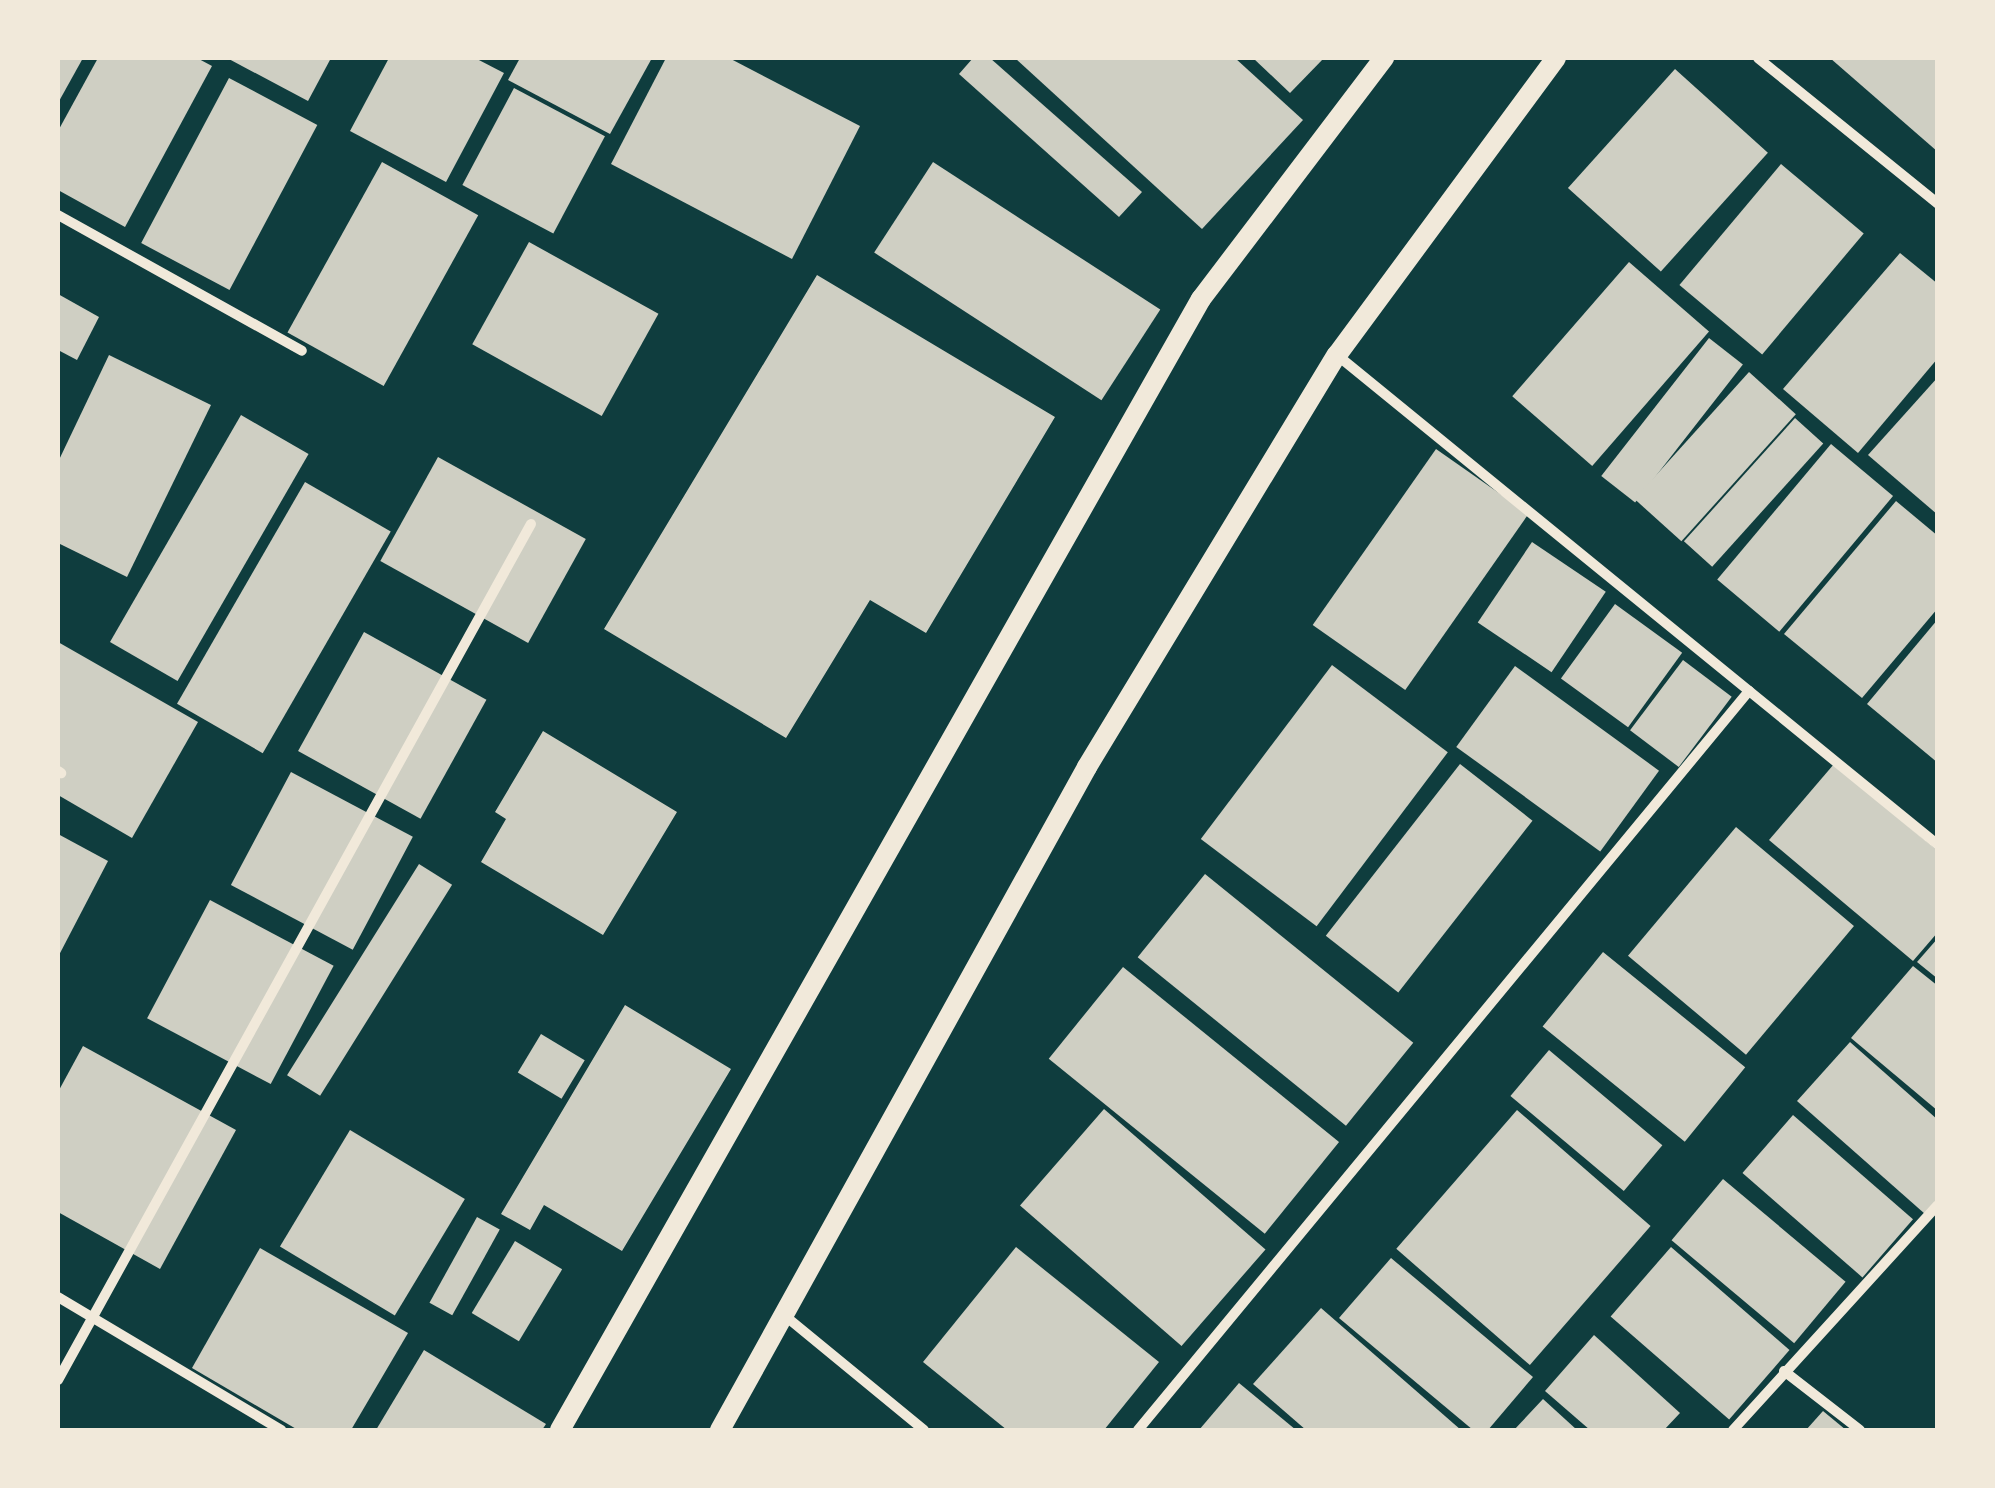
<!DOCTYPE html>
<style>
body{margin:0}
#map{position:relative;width:1995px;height:1488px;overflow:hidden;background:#0f3d3e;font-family:"PT Sans Narrow",sans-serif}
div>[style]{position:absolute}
.building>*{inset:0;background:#cfcfc3;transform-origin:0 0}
.minor>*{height:10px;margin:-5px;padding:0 5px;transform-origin:5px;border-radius:5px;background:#f1e9da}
.secondary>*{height:20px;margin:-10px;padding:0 10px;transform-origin:10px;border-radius:10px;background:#f1e9da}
span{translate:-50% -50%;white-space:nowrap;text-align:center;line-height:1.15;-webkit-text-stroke:10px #f1e9da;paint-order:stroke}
.frame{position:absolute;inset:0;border:60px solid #f1e9da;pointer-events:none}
</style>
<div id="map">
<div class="building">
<i style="clip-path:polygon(58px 58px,83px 58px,58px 103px)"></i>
<i style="clip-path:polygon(98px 58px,197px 58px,212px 66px,125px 227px,58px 190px,58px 131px)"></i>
<i style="clip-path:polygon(227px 58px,331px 58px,308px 101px)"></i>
<i style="clip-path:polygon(389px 58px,475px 58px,504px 73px,446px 182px,350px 131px)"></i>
<i style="clip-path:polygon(520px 58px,652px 58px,610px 134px,508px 80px)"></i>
<i style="clip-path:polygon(666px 58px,729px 58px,860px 126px,792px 259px,611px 164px)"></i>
<i style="clip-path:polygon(973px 58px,990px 58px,1142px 192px,1119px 217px,959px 74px)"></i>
<i style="clip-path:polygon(1015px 58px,1235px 58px,1303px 120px,1202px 229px)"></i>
<i style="clip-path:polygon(1253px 58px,1324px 58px,1290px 93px)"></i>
<i style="clip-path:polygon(1830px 58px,1938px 58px,1938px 152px)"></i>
<i style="left:1675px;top:69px;width:125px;height:160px;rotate:42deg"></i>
<i style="left:229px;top:78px;width:100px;height:187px;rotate:28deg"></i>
<i style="left:514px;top:88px;width:103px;height:110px;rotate:28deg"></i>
<i style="left:382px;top:162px;width:110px;height:195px;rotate:29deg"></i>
<i style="left:933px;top:162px;width:271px;height:108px;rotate:33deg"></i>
<i style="left:1781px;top:164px;width:108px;height:158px;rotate:40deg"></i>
<i style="left:529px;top:242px;width:148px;height:117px;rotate:29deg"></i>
<i style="clip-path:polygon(1900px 253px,1938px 284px,1938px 358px,1858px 453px,1783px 389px)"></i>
<i style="left:1629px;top:262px;width:106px;height:178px;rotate:41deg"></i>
<i style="clip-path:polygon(817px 275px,1055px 417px,926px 633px,870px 600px,786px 738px,604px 629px)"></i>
<i style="clip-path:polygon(58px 294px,99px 317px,77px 360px,58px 350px)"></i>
<i style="left:1709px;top:338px;width:43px;height:175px;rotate:38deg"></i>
<i style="clip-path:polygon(109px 355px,211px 405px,127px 577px,58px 543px,58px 462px)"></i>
<i style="left:1749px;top:372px;width:63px;height:171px;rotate:42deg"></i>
<i style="clip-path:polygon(1938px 377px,1938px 515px,1868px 455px)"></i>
<i style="left:241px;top:415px;width:78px;height:262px;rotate:30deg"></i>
<i style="left:1795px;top:418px;width:38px;height:166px;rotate:42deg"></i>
<i style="left:1831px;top:444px;width:81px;height:177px;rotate:40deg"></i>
<i style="left:1436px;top:449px;width:113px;height:215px;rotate:35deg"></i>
<i style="left:438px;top:457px;width:169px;height:119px;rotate:29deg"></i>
<i style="left:305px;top:482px;width:99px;height:256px;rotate:30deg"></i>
<i style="clip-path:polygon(1896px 501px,1938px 536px,1938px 608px,1862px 698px,1784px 634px)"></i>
<i style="left:1532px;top:542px;width:89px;height:97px;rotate:34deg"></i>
<i style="left:1615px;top:604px;width:83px;height:92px;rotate:36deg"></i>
<i style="clip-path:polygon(1938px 619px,1938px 763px,1867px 704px)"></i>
<i style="left:364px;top:632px;width:140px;height:136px;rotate:29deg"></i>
<i style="clip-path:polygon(58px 642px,198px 722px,132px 838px,58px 795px)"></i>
<i style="left:1683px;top:660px;width:61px;height:88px;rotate:37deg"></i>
<i style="left:1332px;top:665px;width:145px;height:218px;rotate:37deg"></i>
<i style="left:1515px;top:666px;width:178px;height:100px;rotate:36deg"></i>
<i style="clip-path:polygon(543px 731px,677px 812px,603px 935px,481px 862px,506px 819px,495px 812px)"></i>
<i style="left:1460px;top:764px;width:92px;height:218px;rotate:38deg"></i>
<i style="clip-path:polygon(1834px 764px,1938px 851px,1938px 932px,1913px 961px,1769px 840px)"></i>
<i style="left:291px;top:772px;width:138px;height:128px;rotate:28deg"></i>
<i style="left:1736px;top:827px;width:154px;height:168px;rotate:40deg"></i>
<i style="clip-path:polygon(58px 834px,108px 861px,58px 957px)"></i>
<i style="left:419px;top:864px;width:39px;height:249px;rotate:32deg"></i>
<i style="left:1205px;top:874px;width:268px;height:107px;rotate:39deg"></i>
<i style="left:210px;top:900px;width:140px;height:134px;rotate:28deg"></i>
<i style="clip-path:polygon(1938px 938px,1938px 979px,1917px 962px)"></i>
<i style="left:1603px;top:952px;width:183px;height:96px;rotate:39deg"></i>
<i style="clip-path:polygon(1913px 966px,1938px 986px,1938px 1111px,1851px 1038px)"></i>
<i style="left:1123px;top:967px;width:278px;height:118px;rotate:39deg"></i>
<i style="clip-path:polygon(625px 1005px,731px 1069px,622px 1251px,544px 1205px,530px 1230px,501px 1214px)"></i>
<i style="left:541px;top:1034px;width:51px;height:45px;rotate:31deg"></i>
<i style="clip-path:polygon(1850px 1042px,1938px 1120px,1938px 1200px,1925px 1214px,1797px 1101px)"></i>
<i style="clip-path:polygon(83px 1046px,236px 1130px,160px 1269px,58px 1212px,58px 1092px)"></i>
<i style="left:1549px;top:1050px;width:148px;height:60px;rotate:40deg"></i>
<i style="left:1104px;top:1109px;width:214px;height:128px;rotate:41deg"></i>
<i style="left:1517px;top:1110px;width:177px;height:184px;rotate:41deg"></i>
<i style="left:1793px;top:1115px;width:159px;height:77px;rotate:41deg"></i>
<i style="left:350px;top:1130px;width:134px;height:136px;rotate:31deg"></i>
<i style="left:1723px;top:1179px;width:160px;height:80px;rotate:40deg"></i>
<i style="left:477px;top:1217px;width:26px;height:98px;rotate:29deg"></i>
<i style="left:515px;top:1241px;width:55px;height:84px;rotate:31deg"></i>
<i style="clip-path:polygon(1016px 1247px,1159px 1362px,1104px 1430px,1007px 1430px,923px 1362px)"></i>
<i style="left:1671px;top:1247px;width:157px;height:92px;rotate:41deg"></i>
<i style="clip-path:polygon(260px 1248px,408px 1333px,351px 1430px,298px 1430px,192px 1368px)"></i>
<i style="clip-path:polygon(1391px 1258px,1533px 1377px,1488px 1430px,1473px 1430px,1339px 1318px)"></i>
<i style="clip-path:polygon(1321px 1308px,1461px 1430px,1306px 1430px,1253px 1384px)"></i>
<i style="clip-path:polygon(1594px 1335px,1680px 1413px,1664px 1430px,1590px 1430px,1545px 1391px)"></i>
<i style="clip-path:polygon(424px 1350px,546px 1424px,542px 1430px,376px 1430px)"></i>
<i style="clip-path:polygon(1239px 1383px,1296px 1430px,1199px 1430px)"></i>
<i style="clip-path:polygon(1543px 1399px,1577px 1430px,1514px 1430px)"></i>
<i style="clip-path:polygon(1823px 1411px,1846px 1430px,1806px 1430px)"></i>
</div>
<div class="minor">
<i style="left:1758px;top:58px;width:232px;rotate:39deg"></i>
<i style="left:58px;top:215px;width:279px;rotate:29.1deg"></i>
<i style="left:1337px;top:355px;width:775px;rotate:39.19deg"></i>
<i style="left:58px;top:771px;width:4px;rotate:34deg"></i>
<i style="left:58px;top:1297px;width:260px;rotate:30.8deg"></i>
<i style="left:784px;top:1315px;width:181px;rotate:39.4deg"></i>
<i style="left:1784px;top:1371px;width:96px;rotate:37.8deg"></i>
<i style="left:58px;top:1380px;width:978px;rotate:-61.08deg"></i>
<i style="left:1138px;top:1430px;width:959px;rotate:-50.42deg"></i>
<i style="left:1733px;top:1430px;width:304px;rotate:-47.7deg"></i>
</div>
<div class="secondary">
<i style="left:560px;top:1430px;width:1300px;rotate:-60.46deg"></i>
<i style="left:1201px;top:299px;width:303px;rotate:-52.8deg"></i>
<i style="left:720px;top:1430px;width:758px;rotate:-61.03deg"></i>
<i style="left:1087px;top:767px;width:482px;rotate:-58.8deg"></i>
<i style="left:1337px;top:355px;width:369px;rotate:-53.6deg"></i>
</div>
<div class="frame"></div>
</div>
